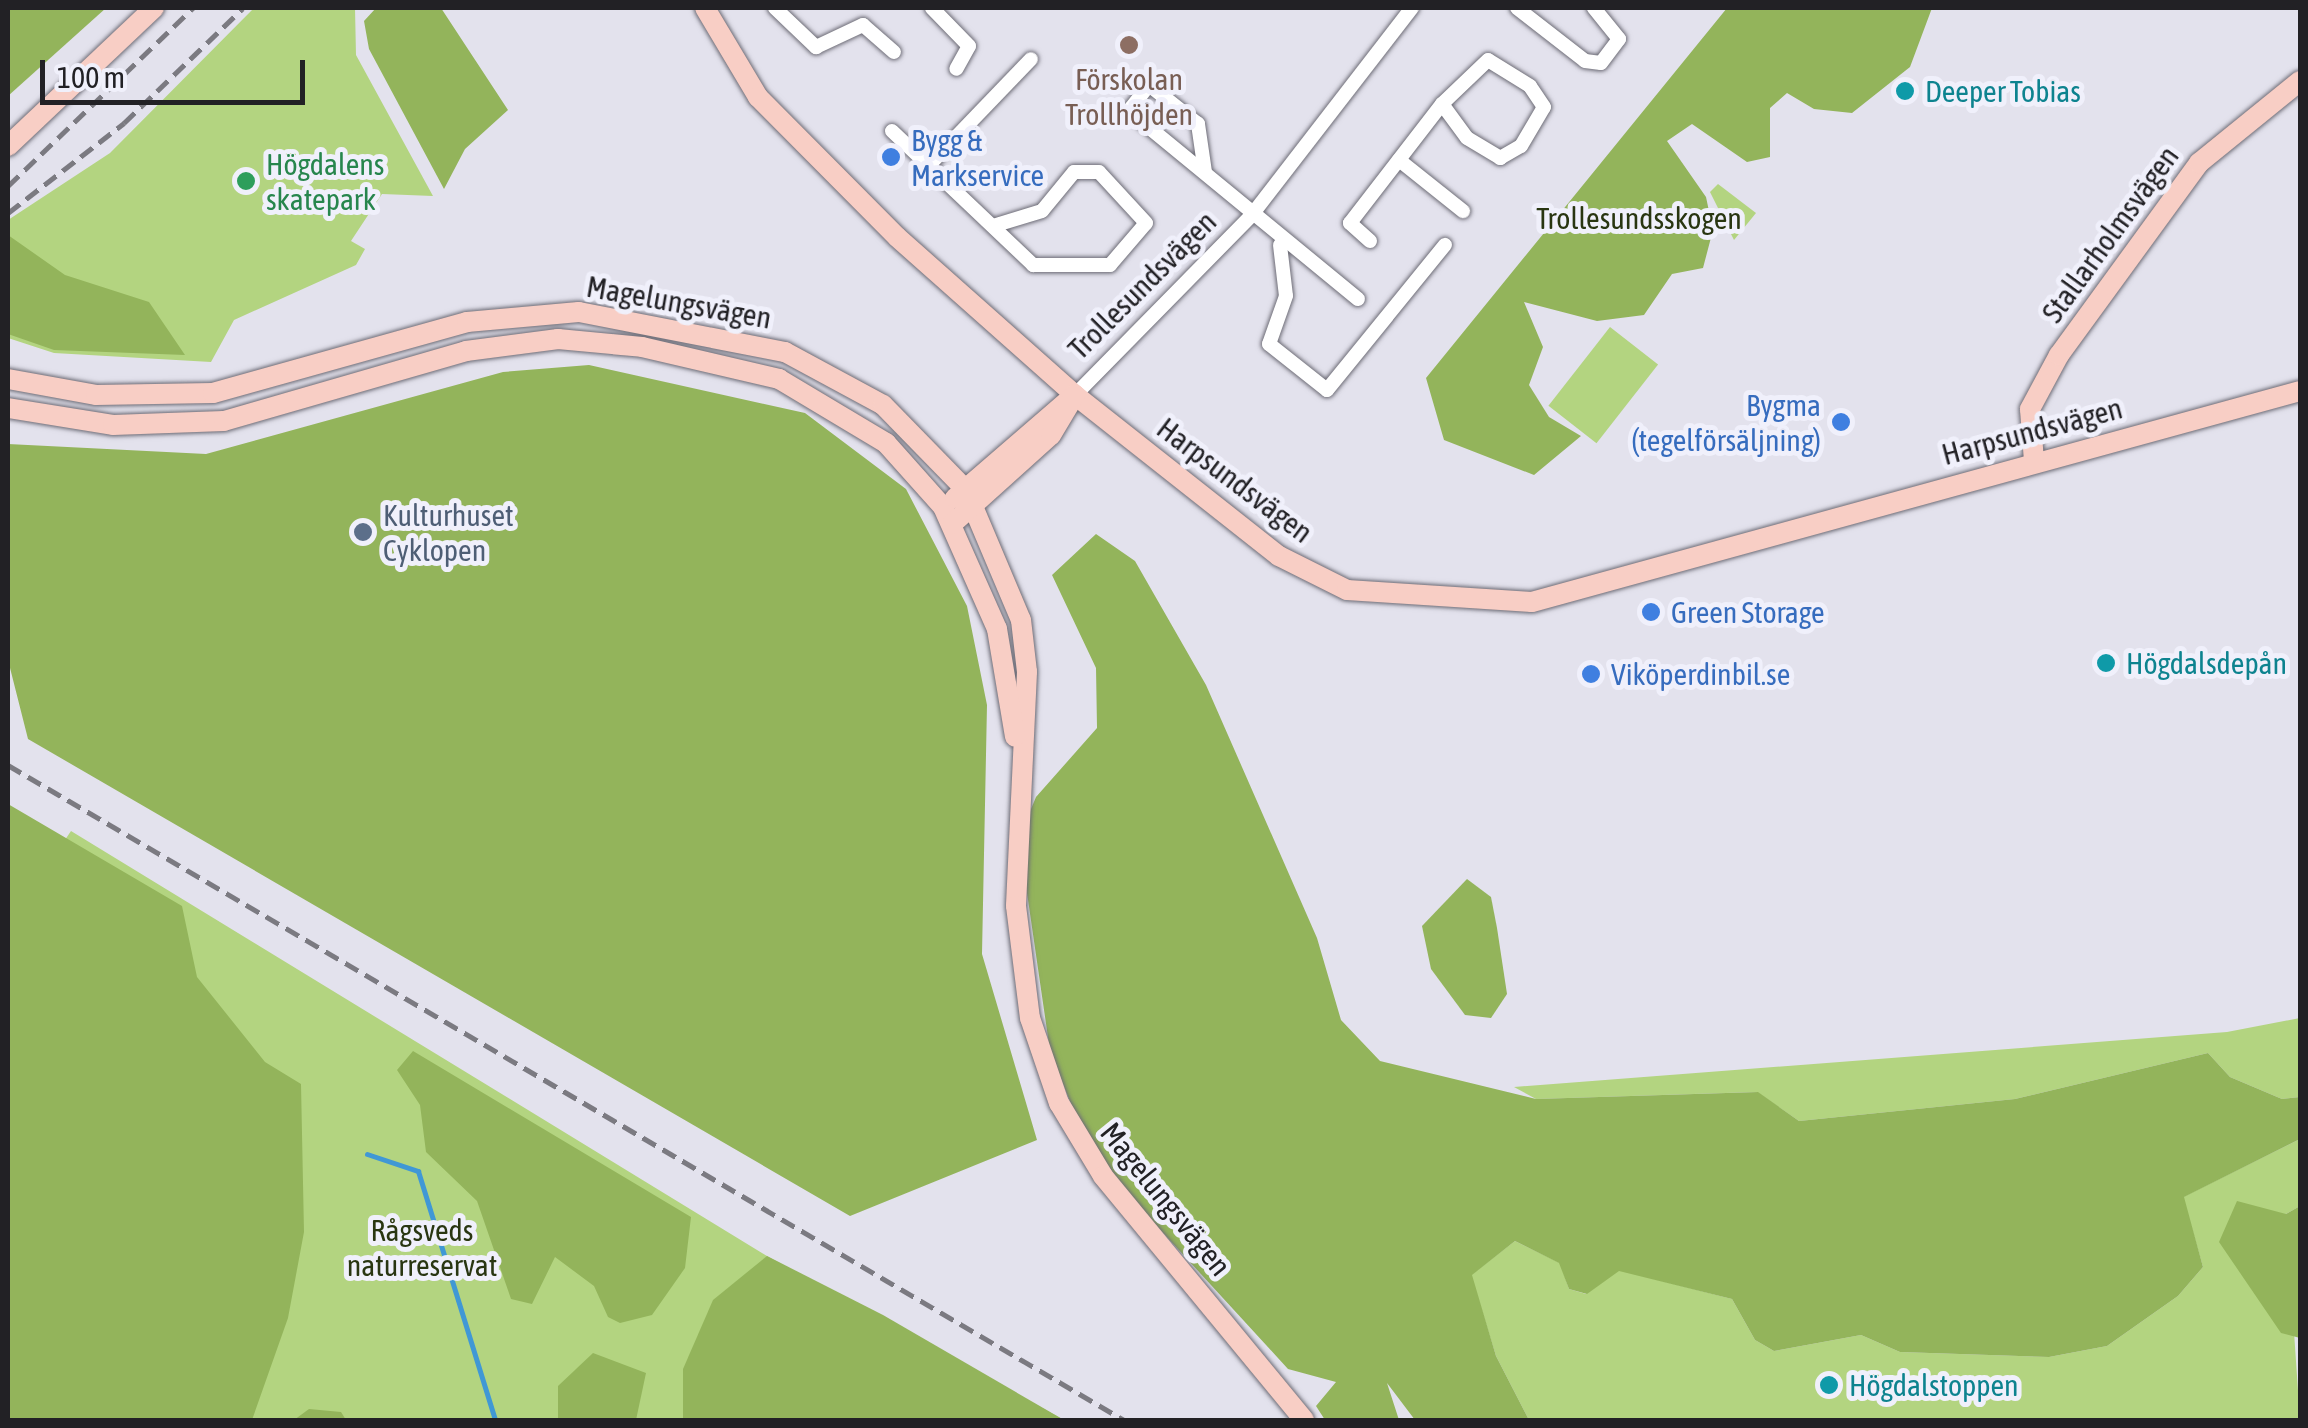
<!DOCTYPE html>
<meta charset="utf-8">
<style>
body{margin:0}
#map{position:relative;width:2308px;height:1428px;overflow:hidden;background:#e3e2ed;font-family:"Asap Condensed",sans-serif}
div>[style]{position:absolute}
.green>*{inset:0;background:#b3d480;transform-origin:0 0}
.forest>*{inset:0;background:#93b45b}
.stream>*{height:5px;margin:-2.5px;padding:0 2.5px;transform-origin:2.5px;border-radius:2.5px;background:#4098d5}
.roads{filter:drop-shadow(0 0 2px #6d6c76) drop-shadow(0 0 2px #6d6c76)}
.street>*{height:14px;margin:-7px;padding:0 7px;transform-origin:7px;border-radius:7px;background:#fff}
.secondary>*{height:20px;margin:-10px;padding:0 10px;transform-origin:10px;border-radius:10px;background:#f8cec5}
.rail>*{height:5px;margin-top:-2.5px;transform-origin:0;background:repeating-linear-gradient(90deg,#7b7a81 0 15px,transparent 0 23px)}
.dots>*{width:28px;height:28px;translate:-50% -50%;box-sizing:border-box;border:5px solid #f0f0fb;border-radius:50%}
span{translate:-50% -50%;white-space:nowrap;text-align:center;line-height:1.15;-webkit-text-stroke:10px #f0f0fb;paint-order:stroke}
.education-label{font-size:30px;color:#785e54}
.culture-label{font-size:30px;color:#0d838f}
.left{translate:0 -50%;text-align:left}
.shop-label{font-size:30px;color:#366cbe}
.right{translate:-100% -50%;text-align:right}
.leisure-label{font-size:30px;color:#27864d}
.park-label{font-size:30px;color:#293611}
.street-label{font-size:30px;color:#222125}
.service-label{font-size:30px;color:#4e5e75}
.frame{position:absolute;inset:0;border:10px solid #222125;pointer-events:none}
.scale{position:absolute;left:40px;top:60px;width:265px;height:45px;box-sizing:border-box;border:5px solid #222125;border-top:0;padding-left:12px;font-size:30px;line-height:35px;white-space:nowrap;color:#222125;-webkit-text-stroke:8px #f0f0fb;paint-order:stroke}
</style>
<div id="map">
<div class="green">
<i style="clip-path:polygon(254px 8px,355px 8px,356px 55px,433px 196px,382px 194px,351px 241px,365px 249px,356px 265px,234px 320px,211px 362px,54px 353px,8px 338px,8px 220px,110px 153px)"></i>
<i style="clip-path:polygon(1718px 184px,1756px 213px,1734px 240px,1710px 192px)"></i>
<i style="left:1610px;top:327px;width:61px;height:100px;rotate:38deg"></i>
<i style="clip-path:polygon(71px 831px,767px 1256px,1064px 1420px,246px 1420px,8px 924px)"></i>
<i style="clip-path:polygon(2300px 1018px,2300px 1097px,2282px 1099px,2230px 1077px,2208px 1053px,2015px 1099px,1799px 1121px,1757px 1092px,1536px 1099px,1514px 1087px,2227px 1032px)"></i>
<i style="clip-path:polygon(2300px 1139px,2300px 1206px,2286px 1214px,2300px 1420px,1529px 1420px,1496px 1356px,1471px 1275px,1515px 1241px,1560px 1263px,1569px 1289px,1586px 1294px,1619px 1270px,1732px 1299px,1755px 1340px,1774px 1351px,1861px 1335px,1900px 1352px,2049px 1357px,2107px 1346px,2178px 1296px,2203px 1267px,2183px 1197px)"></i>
</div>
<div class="forest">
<i style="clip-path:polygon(8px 8px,106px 8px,8px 96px)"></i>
<i style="clip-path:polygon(376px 8px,441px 8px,508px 110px,465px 149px,444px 189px,369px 49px,364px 21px)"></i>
<i style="clip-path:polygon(1727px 8px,1932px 8px,1910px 67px,1852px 113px,1814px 109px,1787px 93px,1770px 108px,1770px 157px,1747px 162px,1692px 124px,1667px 141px,1706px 197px,1713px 230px,1703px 268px,1672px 274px,1644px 315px,1597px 321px,1524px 302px,1543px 347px,1529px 385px,1549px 417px,1581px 436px,1534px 475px,1444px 440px,1426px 378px)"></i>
<i style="clip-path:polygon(8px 235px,65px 275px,149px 302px,185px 355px,54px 350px,8px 334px)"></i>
<i style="clip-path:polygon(589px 365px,805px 413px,906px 489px,967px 606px,987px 705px,982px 954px,1037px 1140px,850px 1216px,28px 739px,8px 660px,8px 444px,206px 454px,503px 372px)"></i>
<i style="clip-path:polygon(1096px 534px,1135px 561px,1206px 685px,1317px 938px,1341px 1020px,1380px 1061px,1536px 1099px,1758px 1092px,1799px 1121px,2015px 1099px,2208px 1053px,2230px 1077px,2282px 1099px,2300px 1097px,2300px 1139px,2184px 1197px,2203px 1267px,2178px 1296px,2107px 1346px,2049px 1357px,1900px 1352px,1861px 1335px,1774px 1351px,1755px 1340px,1732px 1299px,1619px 1271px,1587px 1294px,1569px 1289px,1559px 1263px,1515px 1241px,1472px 1275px,1496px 1356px,1529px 1420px,1415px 1420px,1387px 1383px,1399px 1420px,1325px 1420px,1316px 1406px,1336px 1382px,1288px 1369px,1122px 1188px,1079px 1124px,1050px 1051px,1019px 838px,1036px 797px,1097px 728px,1096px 668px,1052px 575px)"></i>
<i style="clip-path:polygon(8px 804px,182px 906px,197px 977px,265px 1062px,301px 1084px,304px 1232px,288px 1318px,252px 1420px,8px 1420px)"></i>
<i style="clip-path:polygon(1467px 879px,1491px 897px,1497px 928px,1507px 994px,1491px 1018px,1465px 1015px,1431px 969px,1422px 926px)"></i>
<i style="clip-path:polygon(413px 1051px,691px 1217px,685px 1268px,652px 1315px,620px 1323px,608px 1317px,594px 1286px,555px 1257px,532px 1304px,511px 1299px,477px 1201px,426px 1152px,420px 1105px,397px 1070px)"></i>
<i style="clip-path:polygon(2237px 1201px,2286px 1214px,2300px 1206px,2300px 1338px,2281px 1333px,2219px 1242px)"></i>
<i style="clip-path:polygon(767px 1256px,883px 1315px,1064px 1420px,683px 1420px,683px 1369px,713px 1300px)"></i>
<i style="clip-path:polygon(593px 1353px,646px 1373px,636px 1420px,558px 1419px,558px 1386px)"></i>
<i style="clip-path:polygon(309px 1409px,341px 1412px,346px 1420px,294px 1420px)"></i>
</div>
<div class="stream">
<i style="left:367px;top:1154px;width:54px;rotate:18.4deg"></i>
<i style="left:418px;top:1171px;width:261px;rotate:72.8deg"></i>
</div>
<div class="roads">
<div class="street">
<i style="left:775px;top:8px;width:57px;rotate:43.6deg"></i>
<i style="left:816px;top:47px;width:52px;rotate:-25.1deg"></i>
<i style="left:863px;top:25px;width:41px;rotate:41.1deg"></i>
<i style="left:932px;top:8px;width:53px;rotate:45.8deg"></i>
<i style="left:969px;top:46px;width:26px;rotate:119deg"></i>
<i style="left:1517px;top:8px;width:86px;rotate:37.9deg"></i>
<i style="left:1585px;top:61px;width:16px;rotate:7deg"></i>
<i style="left:1601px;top:63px;width:30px;rotate:-53deg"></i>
<i style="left:1619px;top:39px;width:40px;rotate:-129deg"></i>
<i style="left:892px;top:131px;width:195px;rotate:43.5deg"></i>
<i style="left:1033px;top:265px;width:77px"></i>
<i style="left:1110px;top:265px;width:55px;rotate:-49.4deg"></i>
<i style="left:1146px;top:223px;width:69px;rotate:-132.7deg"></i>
<i style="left:1099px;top:172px;width:25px;rotate:180deg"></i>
<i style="left:1074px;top:172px;width:50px;rotate:129.4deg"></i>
<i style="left:1042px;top:211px;width:51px;rotate:163deg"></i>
<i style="left:1399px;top:160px;width:82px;rotate:38.6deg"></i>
<i style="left:931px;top:163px;width:144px;rotate:-46.1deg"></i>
<i style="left:1205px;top:172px;width:49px;rotate:-98.3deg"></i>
<i style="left:1198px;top:124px;width:63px;rotate:-141.5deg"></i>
<i style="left:1149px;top:85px;width:29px;rotate:128deg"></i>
<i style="left:1131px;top:108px;width:15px;rotate:53deg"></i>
<i style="left:1140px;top:120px;width:282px;rotate:39.4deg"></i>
<i style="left:1370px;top:241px;width:27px;rotate:-138deg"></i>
<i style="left:1350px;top:223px;width:150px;rotate:-52.3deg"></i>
<i style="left:1442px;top:104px;width:42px;rotate:53.7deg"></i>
<i style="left:1467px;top:138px;width:39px;rotate:31deg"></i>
<i style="left:1500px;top:158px;width:24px;rotate:-30deg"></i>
<i style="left:1521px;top:146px;width:45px;rotate:-59.5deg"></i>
<i style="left:1544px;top:107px;width:25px;rotate:-124deg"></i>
<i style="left:1530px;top:86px;width:49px;rotate:-148.2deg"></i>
<i style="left:1488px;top:60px;width:64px;rotate:136.3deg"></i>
<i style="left:1280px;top:245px;width:51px;rotate:83.3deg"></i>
<i style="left:1286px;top:296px;width:51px;rotate:109.5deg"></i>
<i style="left:1269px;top:344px;width:74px;rotate:38.4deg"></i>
<i style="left:1327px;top:390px;width:187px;rotate:-50.9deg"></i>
<i style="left:1075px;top:395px;width:251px;rotate:-45.5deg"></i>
<i style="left:1251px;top:216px;width:263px;rotate:-52.3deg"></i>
</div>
<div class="secondary">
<i style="left:705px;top:8px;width:104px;rotate:59.2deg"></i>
<i style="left:758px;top:97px;width:197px;rotate:45.2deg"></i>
<i style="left:897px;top:237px;width:238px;rotate:41.6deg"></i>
<i style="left:1075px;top:395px;width:260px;rotate:38.3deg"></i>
<i style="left:1279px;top:556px;width:76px;rotate:26.6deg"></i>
<i style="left:1347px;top:590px;width:185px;rotate:3.7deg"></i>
<i style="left:1532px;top:602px;width:796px;rotate:-15.36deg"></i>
<i style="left:8px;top:146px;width:201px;rotate:-43.4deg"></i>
<i style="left:8px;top:379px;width:89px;rotate:10.3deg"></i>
<i style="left:96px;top:395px;width:117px;rotate:-1deg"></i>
<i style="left:213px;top:393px;width:264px;rotate:-15.6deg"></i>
<i style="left:467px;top:322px;width:112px;rotate:-5.1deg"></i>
<i style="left:579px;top:312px;width:210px;rotate:11deg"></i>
<i style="left:785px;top:352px;width:111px;rotate:28.4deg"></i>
<i style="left:883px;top:405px;width:119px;rotate:45.7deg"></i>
<i style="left:966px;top:490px;width:141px;rotate:67.1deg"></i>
<i style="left:1021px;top:620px;width:52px;rotate:83.4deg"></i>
<i style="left:1027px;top:672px;width:234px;rotate:92.7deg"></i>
<i style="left:1016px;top:906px;width:113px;rotate:82.9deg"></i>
<i style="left:1030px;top:1018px;width:90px;rotate:71.2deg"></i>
<i style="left:1059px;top:1103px;width:85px;rotate:58.9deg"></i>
<i style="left:1103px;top:1176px;width:316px;rotate:50.5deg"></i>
<i style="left:8px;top:408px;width:106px;rotate:9.2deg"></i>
<i style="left:113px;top:425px;width:111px;rotate:-2.1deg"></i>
<i style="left:224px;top:421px;width:252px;rotate:-16.1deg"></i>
<i style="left:466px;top:351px;width:93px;rotate:-7.4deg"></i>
<i style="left:558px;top:339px;width:84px;rotate:5.4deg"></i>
<i style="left:642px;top:347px;width:141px;rotate:13.1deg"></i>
<i style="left:779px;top:379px;width:125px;rotate:30.9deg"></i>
<i style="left:886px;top:443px;width:86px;rotate:48.3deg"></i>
<i style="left:943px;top:507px;width:133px;rotate:66.1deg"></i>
<i style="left:997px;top:629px;width:109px;rotate:80.5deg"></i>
<i style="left:2034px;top:461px;width:52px;rotate:-94.4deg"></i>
<i style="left:2030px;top:409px;width:61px;rotate:-61.8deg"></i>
<i style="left:2059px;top:355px;width:238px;rotate:-53.9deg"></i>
<i style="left:2199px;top:163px;width:130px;rotate:-39.1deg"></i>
<i style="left:955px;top:498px;width:156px;rotate:-40.8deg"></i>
<i style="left:952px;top:524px;width:133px;rotate:-42deg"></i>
<i style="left:1051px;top:435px;width:47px;rotate:-59deg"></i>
</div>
</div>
<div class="rail">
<i style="left:8px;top:186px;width:257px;rotate:-43.9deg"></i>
<i style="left:8px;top:213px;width:147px;rotate:-37.8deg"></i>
<i style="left:124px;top:123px;width:165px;rotate:-44deg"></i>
<i style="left:8px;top:765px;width:1294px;rotate:30.41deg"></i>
</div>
<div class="dots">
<i style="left:1129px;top:45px;background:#8d6e63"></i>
<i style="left:1905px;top:91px;background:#0f9aa8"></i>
<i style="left:891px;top:157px;background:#3f7fe0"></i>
<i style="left:246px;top:181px;background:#2e9e5b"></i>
<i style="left:1841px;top:422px;background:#3f7fe0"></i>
<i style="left:363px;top:532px;background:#5c6f8a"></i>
<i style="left:1651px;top:612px;background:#3f7fe0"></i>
<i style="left:2106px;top:663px;background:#0f9aa8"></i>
<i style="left:1591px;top:674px;background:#3f7fe0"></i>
<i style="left:1829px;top:1385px;background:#0f9aa8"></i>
</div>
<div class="education-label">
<span style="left:1129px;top:96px">Förskolan<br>Trollhöjden</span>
</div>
<div class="culture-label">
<span class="left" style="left:1925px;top:91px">Deeper Tobias</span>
<span class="left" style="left:2126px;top:663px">Högdalsdepån</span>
<span class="left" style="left:1849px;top:1385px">Högdalstoppen</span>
</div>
<div class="shop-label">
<span class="left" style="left:911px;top:157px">Bygg &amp;<br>Markservice</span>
<span class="right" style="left:1821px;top:422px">Bygma<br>(tegelförsäljning)</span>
<span class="left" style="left:1671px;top:612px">Green Storage</span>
<span class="left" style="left:1611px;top:674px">Viköperdinbil.se</span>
</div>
<div class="leisure-label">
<span class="left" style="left:266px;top:181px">Högdalens<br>skatepark</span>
</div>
<div class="park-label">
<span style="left:1639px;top:218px">Trollesundsskogen</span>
<span style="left:422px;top:1247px">Rågsveds<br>naturreservat</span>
</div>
<div class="street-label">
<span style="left:2110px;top:234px;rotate:-54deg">Stallarholmsvägen</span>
<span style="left:1142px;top:285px;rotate:-45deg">Trollesundsvägen</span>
<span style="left:679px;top:302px;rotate:10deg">Magelungsvägen</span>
<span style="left:2032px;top:431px;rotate:-15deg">Harpsundsvägen</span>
<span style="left:1235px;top:480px;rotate:37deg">Harpsundsvägen</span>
<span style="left:1166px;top:1199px;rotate:51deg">Magelungsvägen</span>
</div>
<div class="service-label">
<span class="left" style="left:383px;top:532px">Kulturhuset<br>Cyklopen</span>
</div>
<div class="frame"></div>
<div class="scale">100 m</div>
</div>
